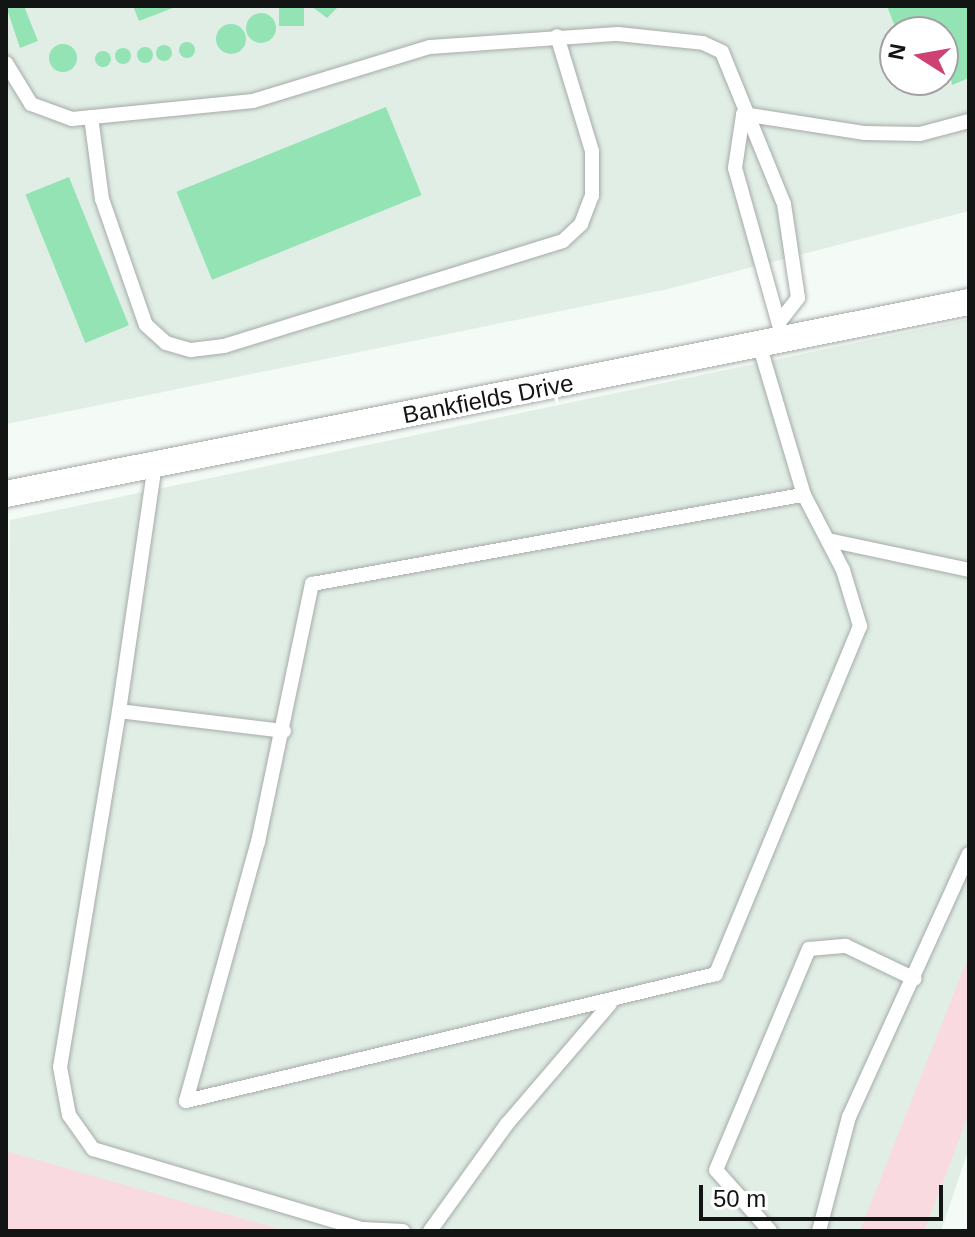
<!DOCTYPE html>
<style>
body{margin:0}
#map{position:relative;width:975px;height:1237px;overflow:hidden;background:#f4faf6;font-family:Helvetica,sans-serif}
div>[style]{position:absolute}
.built>*{inset:0;background:#e1eee6}
.green>*{inset:0;background:#f8dae0}
.building>*{inset:0;background:#94e3b5;transform-origin:0 0}
.round{border-radius:50%}
.roads{filter:drop-shadow(0 0 2px #a5aba7) drop-shadow(0 0 2px #a5aba7)}
.service>*{height:14px;margin:-7px;padding:0 7px;transform-origin:7px;border-radius:7px;background:#fff}
.minor>*{height:26px;margin:-13px;padding:0 13px;transform-origin:13px;border-radius:13px;background:#fff}
span{translate:-50% -50%;white-space:nowrap;text-align:center;line-height:1.15;-webkit-text-stroke:7px #fff;paint-order:stroke}
.street-label{font-size:24px;color:#131514}
.frame{position:absolute;inset:0;border:8px solid #131514;pointer-events:none}
.north{position:absolute;left:879px;top:16px;width:80px;height:80px;box-sizing:border-box;background:#fff;border:2px solid #a1a1a1;border-radius:50%;rotate:281deg;font-size:22px;font-weight:700;line-height:32px;text-align:center;color:#131514}
.north::after{content:'';display:block;margin:auto;width:28px;height:36px;background:#ce4172;clip-path:polygon(50% 0,100% 100%,50% 72%,0 100%)}
.scale{position:absolute;left:699px;top:1185px;width:244px;height:36px;box-sizing:border-box;border:4px solid #131514;border-top:0;padding-left:10px;font-size:24px;line-height:28px;white-space:nowrap;color:#131514;-webkit-text-stroke:6px #fff;paint-order:stroke}
</style>
<div id="map">
<div class="built">
<i style="clip-path:polygon(evenodd,6px 6px,969px 6px,969px 211px,668px 289px,6px 424px,6px 6px,895px 32px,943px 32px,943px 80px,895px 80px,895px 32px)"></i>
<i style="clip-path:polygon(969px 319px,969px 1148px,941px 1231px,6px 1231px,10px 520px)"></i>
</div>
<div class="green">
<i style="clip-path:polygon(969px 955px,969px 1114px,924px 1231px,860px 1231px)"></i>
<i style="clip-path:polygon(6px 1151px,286px 1231px,6px 1231px)"></i>
</div>
<div class="building">
<i style="clip-path:polygon(6px 6px,24px 6px,38px 41px,20px 48px)"></i>
<i style="clip-path:polygon(133px 6px,178px 6px,139px 21px)"></i>
<i style="left:279px;top:6px;width:25px;height:20px"></i>
<i style="clip-path:polygon(311px 6px,339px 6px,327px 18px)"></i>
<i style="clip-path:polygon(887px 6px,969px 6px,969px 78px,952px 85px,943px 32px,928px 24px,897px 32px)"></i>
<i class="round" style="left:246px;top:13px;width:30px;height:30px"></i>
<i class="round" style="left:216px;top:24px;width:30px;height:30px"></i>
<i class="round" style="left:179px;top:42px;width:16px;height:16px"></i>
<i class="round" style="left:49px;top:44px;width:28px;height:28px"></i>
<i class="round" style="left:156px;top:45px;width:16px;height:16px"></i>
<i class="round" style="left:137px;top:47px;width:16px;height:16px"></i>
<i class="round" style="left:115px;top:48px;width:16px;height:16px"></i>
<i class="round" style="left:95px;top:51px;width:16px;height:16px"></i>
<i style="left:386px;top:107px;width:95px;height:226px;rotate:68deg"></i>
<i style="left:69px;top:177px;width:160px;height:47px;rotate:68deg"></i>
</div>
<div class="roads">
<div class="service">
<i style="left:6px;top:63px;width:48px;rotate:58.6deg"></i>
<i style="left:31px;top:104px;width:44px;rotate:20.1deg"></i>
<i style="left:72px;top:119px;width:182px;rotate:-5.7deg"></i>
<i style="left:253px;top:101px;width:185px;rotate:-17deg"></i>
<i style="left:430px;top:47px;width:188px;rotate:-4deg"></i>
<i style="left:618px;top:34px;width:85px;rotate:6deg"></i>
<i style="left:703px;top:43px;width:21px;rotate:25deg"></i>
<i style="left:722px;top:52px;width:164px;rotate:67.8deg"></i>
<i style="left:784px;top:204px;width:95px;rotate:81.5deg"></i>
<i style="left:798px;top:298px;width:31px;rotate:128deg"></i>
<i style="left:743px;top:114px;width:122px;rotate:8.9deg"></i>
<i style="left:864px;top:133px;width:56px;rotate:1deg"></i>
<i style="left:920px;top:134px;width:51px;rotate:-14.9deg"></i>
<i style="left:743px;top:115px;width:54px;rotate:98.6deg"></i>
<i style="left:735px;top:168px;width:166px;rotate:74.3deg"></i>
<i style="left:91px;top:117px;width:83px;rotate:82.4deg"></i>
<i style="left:102px;top:199px;width:133px;rotate:70.8deg"></i>
<i style="left:146px;top:325px;width:27px;rotate:42deg"></i>
<i style="left:166px;top:343px;width:26px;rotate:16deg"></i>
<i style="left:191px;top:350px;width:33px;rotate:-7deg"></i>
<i style="left:224px;top:346px;width:355px;rotate:-17.2deg"></i>
<i style="left:563px;top:241px;width:25px;rotate:-43deg"></i>
<i style="left:581px;top:224px;width:30px;rotate:-69deg"></i>
<i style="left:592px;top:196px;width:45px;rotate:-90deg"></i>
<i style="left:592px;top:151px;width:120px;rotate:-106.9deg"></i>
<i style="left:759px;top:344px;width:158px;rotate:73.4deg"></i>
<i style="left:804px;top:495px;width:85px;rotate:62.5deg"></i>
<i style="left:843px;top:570px;width:59px;rotate:73.1deg"></i>
<i style="left:860px;top:626px;width:377px;rotate:112.5deg"></i>
<i style="left:716px;top:974px;width:545px;rotate:166.52deg"></i>
<i style="left:186px;top:1101px;width:269px;rotate:-74.5deg"></i>
<i style="left:258px;top:842px;width:264px;rotate:-78.2deg"></i>
<i style="left:312px;top:584px;width:500px;rotate:-10.3deg"></i>
<i style="left:828px;top:540px;width:144px;rotate:12deg"></i>
<i style="left:119px;top:711px;width:249px;rotate:-81.7deg"></i>
<i style="left:284px;top:731px;width:166px;rotate:-173.1deg"></i>
<i style="left:119px;top:711px;width:361px;rotate:99.4deg"></i>
<i style="left:60px;top:1067px;width:49px;rotate:79.4deg"></i>
<i style="left:69px;top:1115px;width:42px;rotate:54.8deg"></i>
<i style="left:93px;top:1149px;width:281px;rotate:16.6deg"></i>
<i style="left:362px;top:1229px;width:41px;rotate:2.8deg"></i>
<i style="left:430px;top:1231px;width:132px;rotate:-54.3deg"></i>
<i style="left:507px;top:1124px;width:158px;rotate:-49.4deg"></i>
<i style="left:770px;top:1231px;width:81px;rotate:-131.5deg"></i>
<i style="left:716px;top:1170px;width:240px;rotate:-67.2deg"></i>
<i style="left:809px;top:949px;width:37px;rotate:-5deg"></i>
<i style="left:846px;top:946px;width:76px;rotate:25.6deg"></i>
<i style="left:819px;top:1231px;width:118px;rotate:-75.3deg"></i>
<i style="left:849px;top:1117px;width:289px;rotate:-65.5deg"></i>
</div>
<div class="minor">
<i style="left:6px;top:494px;width:982px;rotate:-11.28deg"></i>
</div>
</div>
<div class="street-label">
<span style="left:488px;top:399px;rotate:-11deg">Bankfields Drive</span>
</div>
<div class="frame"></div>
<div class="north">N</div>
<div class="scale">50 m</div>
</div>
